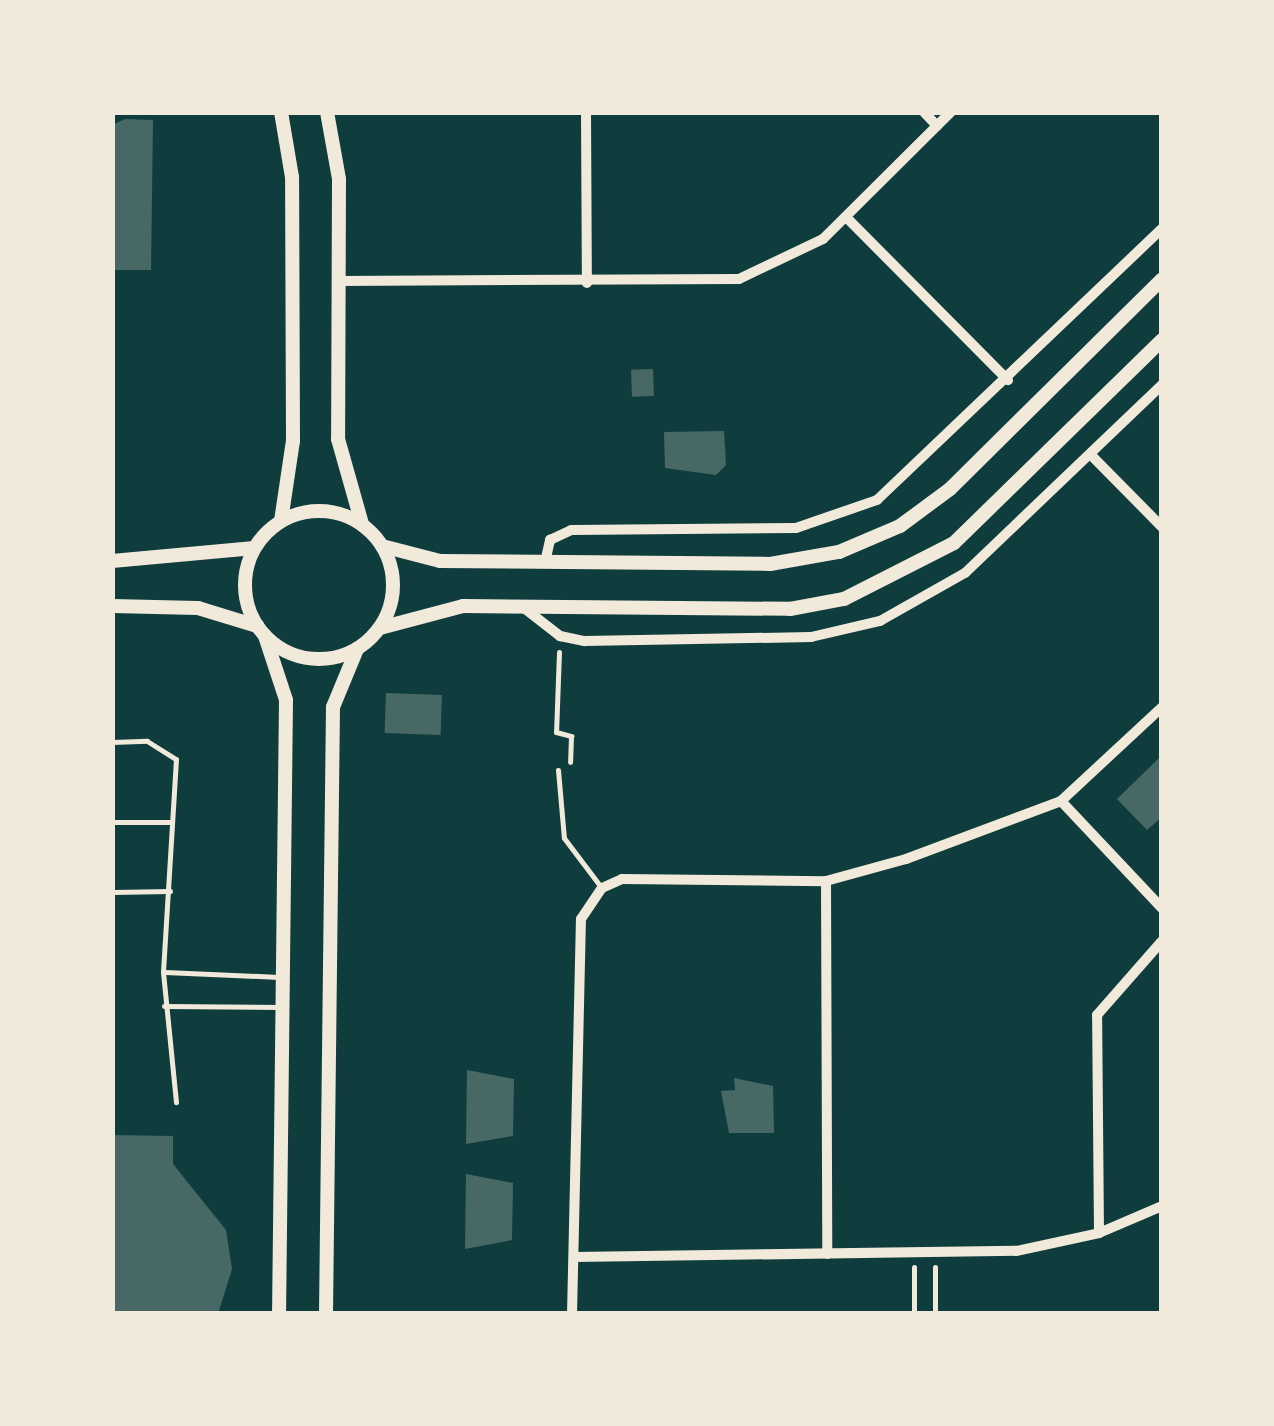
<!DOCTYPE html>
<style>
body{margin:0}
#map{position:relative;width:1274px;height:1426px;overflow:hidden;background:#0f3d3e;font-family:Cabin,sans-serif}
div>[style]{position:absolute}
.building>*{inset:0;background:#486865;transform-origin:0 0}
.path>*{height:5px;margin:-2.5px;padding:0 2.5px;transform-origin:2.5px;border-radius:2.5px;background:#f1e9da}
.service>*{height:5px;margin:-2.5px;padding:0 2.5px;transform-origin:2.5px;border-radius:2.5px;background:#f1e9da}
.minor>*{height:10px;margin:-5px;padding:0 5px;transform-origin:5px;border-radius:5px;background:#f1e9da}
.tertiary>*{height:14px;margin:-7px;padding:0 7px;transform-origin:7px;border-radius:7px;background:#f1e9da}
.tertiary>.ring{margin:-7px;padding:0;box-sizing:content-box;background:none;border:14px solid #f1e9da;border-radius:50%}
span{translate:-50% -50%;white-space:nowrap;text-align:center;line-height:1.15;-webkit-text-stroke:10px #f1e9da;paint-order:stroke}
.frame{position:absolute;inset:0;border:115px solid #f1e9da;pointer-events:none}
</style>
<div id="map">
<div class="building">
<i style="clip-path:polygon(125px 119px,153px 120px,151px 270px,112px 270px,112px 125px)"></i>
<i style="left:653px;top:369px;width:27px;height:22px;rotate:88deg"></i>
<i style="clip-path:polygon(724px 431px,726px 465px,716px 475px,665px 468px,664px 432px)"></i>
<i style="left:386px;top:693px;width:56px;height:40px;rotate:2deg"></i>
<i style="clip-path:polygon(1159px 758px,1162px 817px,1147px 830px,1117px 799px)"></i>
<i style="clip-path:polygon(467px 1070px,514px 1079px,513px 1136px,466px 1144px)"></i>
<i style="clip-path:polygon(734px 1078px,773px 1086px,774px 1133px,729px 1133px,721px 1091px,735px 1090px)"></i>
<i style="clip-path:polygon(112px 1135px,173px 1136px,173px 1164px,226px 1230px,232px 1269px,218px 1314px,112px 1314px)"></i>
<i style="clip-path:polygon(466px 1174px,513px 1183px,512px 1240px,465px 1249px)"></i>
</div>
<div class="path">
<i style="left:559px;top:652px;width:80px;rotate:92.1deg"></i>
<i style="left:556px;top:732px;width:16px;rotate:15deg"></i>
<i style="left:571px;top:736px;width:26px;rotate:92deg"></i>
<i style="left:914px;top:1314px;width:47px;rotate:-90deg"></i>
<i style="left:935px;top:1314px;width:47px;rotate:-90deg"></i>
</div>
<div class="service">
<i style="left:112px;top:742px;width:35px;rotate:-2deg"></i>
<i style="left:147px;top:741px;width:34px;rotate:32deg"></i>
<i style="left:176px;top:759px;width:213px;rotate:93.5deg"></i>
<i style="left:163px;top:972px;width:131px;rotate:84.3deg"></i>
<i style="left:558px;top:770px;width:68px;rotate:85deg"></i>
<i style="left:564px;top:838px;width:61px;rotate:52.9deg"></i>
<i style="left:112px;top:822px;width:60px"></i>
<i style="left:112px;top:892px;width:58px;rotate:-1deg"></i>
<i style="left:165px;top:972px;width:114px;rotate:2.5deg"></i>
<i style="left:164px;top:1006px;width:117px;rotate:0.5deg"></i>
</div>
<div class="minor">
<i style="left:586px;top:112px;width:171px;rotate:89.7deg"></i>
<i style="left:924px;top:112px;width:19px;rotate:47deg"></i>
<i style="left:846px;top:217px;width:230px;rotate:45.2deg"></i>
<i style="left:339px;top:281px;width:400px;rotate:-0.3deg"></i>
<i style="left:739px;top:279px;width:93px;rotate:-25.5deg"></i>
<i style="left:823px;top:239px;width:180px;rotate:-44.8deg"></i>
<i style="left:1091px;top:455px;width:101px;rotate:45.4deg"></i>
<i style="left:545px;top:562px;width:23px;rotate:-77deg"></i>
<i style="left:550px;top:540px;width:23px;rotate:-25deg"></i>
<i style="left:571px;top:530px;width:225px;rotate:-0.5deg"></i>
<i style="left:796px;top:528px;width:86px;rotate:-19.1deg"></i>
<i style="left:877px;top:500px;width:393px;rotate:-43.6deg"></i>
<i style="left:524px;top:608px;width:46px;rotate:37.9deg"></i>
<i style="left:560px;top:636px;width:25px;rotate:12deg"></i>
<i style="left:584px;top:641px;width:227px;rotate:-1deg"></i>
<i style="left:811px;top:637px;width:71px;rotate:-13.1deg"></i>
<i style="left:880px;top:621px;width:98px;rotate:-29.5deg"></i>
<i style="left:965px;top:573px;width:272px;rotate:-43.7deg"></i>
<i style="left:1061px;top:801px;width:147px;rotate:46.7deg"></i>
<i style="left:826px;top:881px;width:373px;rotate:89.8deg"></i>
<i style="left:1099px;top:1233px;width:218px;rotate:-90.5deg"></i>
<i style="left:1097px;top:1015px;width:98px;rotate:-48.7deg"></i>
<i style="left:574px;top:1257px;width:442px;rotate:-0.8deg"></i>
<i style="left:1016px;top:1251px;width:85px;rotate:-12.2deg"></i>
<i style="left:1099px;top:1233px;width:69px;rotate:-23.2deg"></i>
<i style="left:572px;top:1314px;width:395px;rotate:-88.7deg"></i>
<i style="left:581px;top:919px;width:37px;rotate:-56deg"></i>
<i style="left:602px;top:888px;width:22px;rotate:-24deg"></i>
<i style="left:622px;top:879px;width:204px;rotate:0.6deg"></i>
<i style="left:826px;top:881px;width:83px;rotate:-15.4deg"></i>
<i style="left:906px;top:859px;width:165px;rotate:-20.5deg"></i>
<i style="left:1061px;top:801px;width:138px;rotate:-42.9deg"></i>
</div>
<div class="tertiary">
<i style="left:327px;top:112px;width:68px;rotate:79.8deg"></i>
<i style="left:339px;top:179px;width:260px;rotate:90.2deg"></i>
<i style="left:338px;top:439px;width:88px;rotate:74.2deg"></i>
<i class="ring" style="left:245px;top:511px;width:134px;height:134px"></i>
<i style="left:281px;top:521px;width:81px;rotate:-81.5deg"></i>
<i style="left:293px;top:441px;width:264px;rotate:-90.2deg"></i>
<i style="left:292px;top:177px;width:66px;rotate:-99.6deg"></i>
<i style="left:382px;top:546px;width:60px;rotate:14.5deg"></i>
<i style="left:440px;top:561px;width:330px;rotate:0.5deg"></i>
<i style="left:770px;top:564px;width:70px;rotate:-9.9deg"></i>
<i style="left:839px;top:552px;width:66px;rotate:-23.1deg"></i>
<i style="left:900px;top:526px;width:62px;rotate:-36.5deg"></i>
<i style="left:950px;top:489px;width:298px;rotate:-44.7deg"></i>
<i style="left:112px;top:561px;width:143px;rotate:-5.2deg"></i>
<i style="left:112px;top:606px;width:86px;rotate:1.3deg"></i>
<i style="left:198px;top:608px;width:62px;rotate:17deg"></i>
<i style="left:380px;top:628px;width:86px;rotate:-14.8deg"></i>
<i style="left:463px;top:606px;width:327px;rotate:0.5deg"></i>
<i style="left:790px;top:609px;width:55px;rotate:-10.5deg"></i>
<i style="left:844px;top:599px;width:123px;rotate:-27deg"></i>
<i style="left:954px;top:543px;width:291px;rotate:-44.3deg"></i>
<i style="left:265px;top:636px;width:67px;rotate:71.8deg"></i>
<i style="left:286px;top:700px;width:614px;rotate:90.65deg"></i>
<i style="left:326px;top:1314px;width:607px;rotate:-89.34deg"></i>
<i style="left:333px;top:707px;width:63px;rotate:-67.5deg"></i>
</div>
<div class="frame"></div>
</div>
